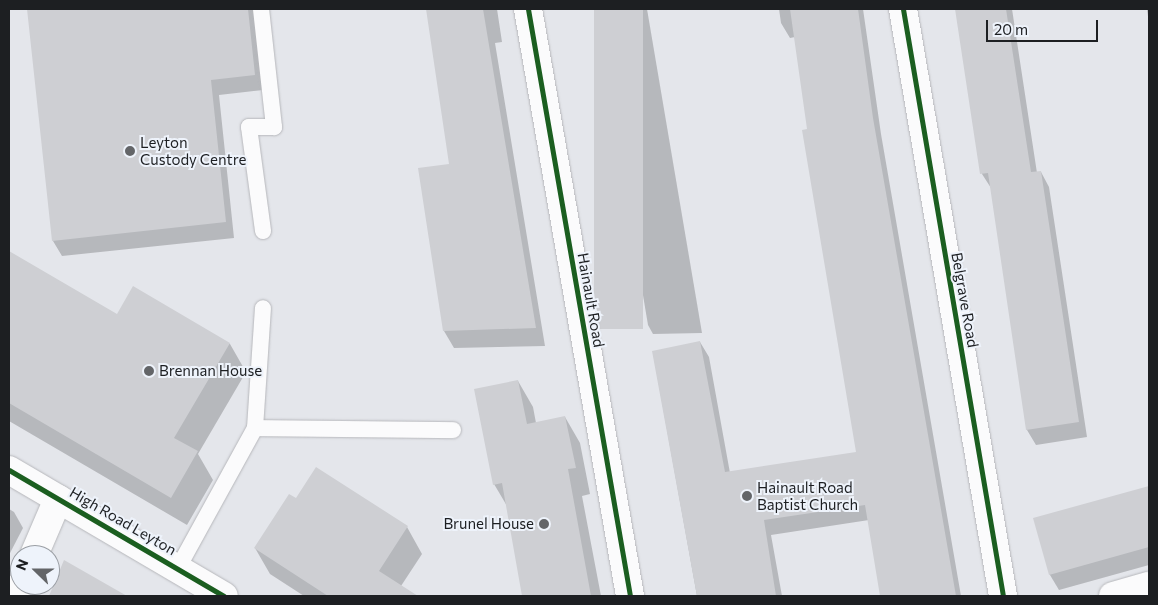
<!DOCTYPE html>
<style>
body{margin:0}
#map{position:relative;width:1158px;height:605px;overflow:hidden;background:#e4e6eb;font-family:Commissioner,sans-serif}
div>[style]{position:absolute}
.shadow>*{inset:0;background:#0003}
.building>*{inset:0;background:#cecfd3;transform-origin:0 0}
.roads{filter:drop-shadow(0 0 1px #b6b7bb) drop-shadow(0 0 1px #b6b7bb)}
.lane>*{height:16px;margin:-8px;padding:0 8px;transform-origin:8px;border-radius:8px;background:#fbfbfc}
.street>*{height:28px;margin:-14px;padding:0 14px;transform-origin:14px;border-radius:14px;background:#fbfbfc}
.secondary>*{height:28px;margin:-14px;padding:0 14px;transform-origin:14px;border-radius:14px;background:#fbfbfc}
.primary>*{height:28px;margin:-14px;padding:0 14px;transform-origin:14px;border-radius:14px;background:#fbfbfc}
.cycleway>*{height:5px;margin:-2.5px;padding:0 2.5px;transform-origin:2.5px;border-radius:2.5px;background:#1b5e20}
.dots>*{width:14px;height:14px;translate:-50% -50%;box-sizing:border-box;border:2px solid #eef3fb;border-radius:50%}
span{translate:-50% -50%;white-space:nowrap;text-align:center;line-height:1.15;-webkit-text-stroke:4px #eef3fb;paint-order:stroke}
.poi-label{font-size:15px;color:#1d1f22}
.left{translate:0 -50%;text-align:left}
.right{translate:-100% -50%;text-align:right}
.street-label{font-size:15px;color:#1d1f22}
.frame{position:absolute;inset:0;border:10px solid #1d1f22;pointer-events:none}
.north{position:absolute;left:10px;top:545px;width:50px;height:50px;box-sizing:border-box;background:#eef3fb;border:1px solid #9a9ea4;border-radius:50%;rotate:292deg;font-size:14px;font-weight:700;line-height:20px;text-align:center;color:#1d1f22}
.north::after{content:'';display:block;margin:auto;width:18px;height:22px;background:#636568;clip-path:polygon(50% 0,100% 100%,50% 72%,0 100%)}
.scale{position:absolute;left:986px;top:20px;width:112px;height:22px;box-sizing:border-box;border:2px solid #1d1f22;border-top:0;padding-left:6px;font-size:15px;line-height:18px;white-space:nowrap;color:#1d1f22;-webkit-text-stroke:4px #eef3fb;paint-order:stroke}
</style>
<div id="map">
<div class="shadow">
<i style="clip-path:polygon(28px 9px,254px 9px,263px 90px,219px 95px,234px 238px,62px 256px,53px 241px)"></i>
<i style="clip-path:polygon(428px 9px,497px 9px,502px 42px,495px 43px,545px 346px,454px 348px,444px 331px,450px 165px)"></i>
<i style="clip-path:polygon(595px 9px,647px 9px,702px 333px,653px 334px,648px 325px)"></i>
<i style="clip-path:polygon(779px 9px,863px 9px,881px 134px,961px 596px,882px 596px,869px 520px,771px 535px,782px 596px,697px 596px,653px 352px,700px 342px,709px 357px,730px 473px,858px 453px,795px 37px,790px 38px,781px 23px)"></i>
<i style="clip-path:polygon(956px 9px,1012px 9px,1037px 173px,1041px 172px,1049px 187px,1087px 437px,1036px 445px,1027px 430px,991px 188px,982px 174px)"></i>
<i style="clip-path:polygon(1147px 9px,1149px 9px,1149px 24px)"></i>
<i style="clip-path:polygon(9px 252px,117px 316px,133px 288px,230px 344px,246px 372px,198px 454px,213px 480px,187px 525px,9px 421px)"></i>
<i style="clip-path:polygon(518px 381px,533px 407px,536px 423px,565px 417px,580px 443px,590px 494px,582px 496px,601px 596px,523px 596px,507px 506px,494px 484px)"></i>
<i style="clip-path:polygon(1149px 487px,1149px 565px,1059px 590px,1050px 575px,1035px 519px)"></i>
<i style="clip-path:polygon(296px 500px,407px 527px,422px 554px,401px 586px,416px 596px,304px 596px,270px 574px,255px 548px)"></i>
<i style="clip-path:polygon(9px 509px,14px 512px,23px 528px,9px 555px)"></i>
<i style="clip-path:polygon(65px 562px,125px 596px,50px 596px)"></i>
</div>
<div class="building">
<i style="clip-path:polygon(27px 9px,248px 9px,255px 75px,211px 80px,226px 222px,52px 241px)"></i>
<i style="clip-path:polygon(426px 9px,483px 9px,536px 328px,443px 331px,418px 168px,449px 164px)"></i>
<i style="left:594px;top:9px;width:49px;height:320px"></i>
<i style="clip-path:polygon(790px 9px,858px 9px,873px 118px,956px 596px,880px 596px,865px 505px,764px 520px,776px 596px,697px 596px,652px 351px,700px 341px,725px 472px,856px 452px,802px 130px,807px 129px)"></i>
<i style="clip-path:polygon(955px 9px,1006px 9px,1031px 172px,1041px 171px,1079px 422px,1026px 430px,988px 173px,980px 174px)"></i>
<i style="clip-path:polygon(9px 251px,117px 314px,133px 286px,230px 343px,174px 438px,198px 451px,171px 498px,9px 403px)"></i>
<i style="clip-path:polygon(518px 380px,527px 424px,565px 416px,576px 468px,568px 469px,591px 596px,522px 596px,502px 483px,493px 485px,474px 389px)"></i>
<i style="clip-path:polygon(316px 467px,408px 526px,379px 571px,418px 596px,328px 596px,254px 548px,289px 494px,296px 498px)"></i>
<i style="clip-path:polygon(1149px 486px,1149px 547px,1049px 575px,1033px 518px)"></i>
<i style="clip-path:polygon(64px 560px,127px 596px,49px 596px)"></i>
</div>
<div class="roads">
<div class="lane">
<i style="left:261px;top:9px;width:119px;rotate:83.7deg"></i>
<i style="left:274px;top:127px;width:25px;rotate:180deg"></i>
<i style="left:249px;top:127px;width:105px;rotate:82.3deg"></i>
<i style="left:255px;top:428px;width:198px;rotate:0.6deg"></i>
<i style="left:178px;top:568px;width:160px;rotate:-61.2deg"></i>
<i style="left:255px;top:428px;width:120px;rotate:-86.2deg"></i>
</div>
<div class="street">
<i style="left:903px;top:9px;width:595px;rotate:80.33deg"></i>
<i style="left:34px;top:555px;width:61px;rotate:-66.8deg"></i>
<i style="left:16px;top:596px;width:12px;rotate:-66deg"></i>
<i style="left:1113px;top:596px;width:37px;rotate:-16deg"></i>
</div>
<div class="secondary">
<i style="left:528px;top:9px;width:596px;rotate:80.14deg"></i>
</div>
<div class="primary">
<i style="left:9px;top:470px;width:249px;rotate:30.4deg"></i>
</div>
</div>
<div class="cycleway">
<i style="left:528px;top:9px;width:596px;rotate:80.14deg"></i>
<i style="left:903px;top:9px;width:595px;rotate:80.33deg"></i>
<i style="left:9px;top:470px;width:249px;rotate:30.4deg"></i>
</div>
<div class="dots">
<i style="left:130px;top:151px;background:#636568"></i>
<i style="left:149px;top:371px;background:#636568"></i>
<i style="left:747px;top:496px;background:#636568"></i>
<i style="left:544px;top:524px;background:#636568"></i>
</div>
<div class="poi-label">
<span class="left" style="left:140px;top:151px">Leyton<br>Custody Centre</span>
<span class="left" style="left:159px;top:371px">Brennan House</span>
<span class="left" style="left:757px;top:496px">Hainault Road<br>Baptist Church</span>
<span class="right" style="left:534px;top:524px">Brunel House</span>
</div>
<div class="street-label">
<span style="left:591px;top:300px;rotate:80deg">Hainault Road</span>
<span style="left:965px;top:300px;rotate:80deg">Belgrave Road</span>
<span style="left:123px;top:521px;rotate:30deg">High Road Leyton</span>
</div>
<div class="frame"></div>
<div class="north">N</div>
<div class="scale">20 m</div>
</div>
